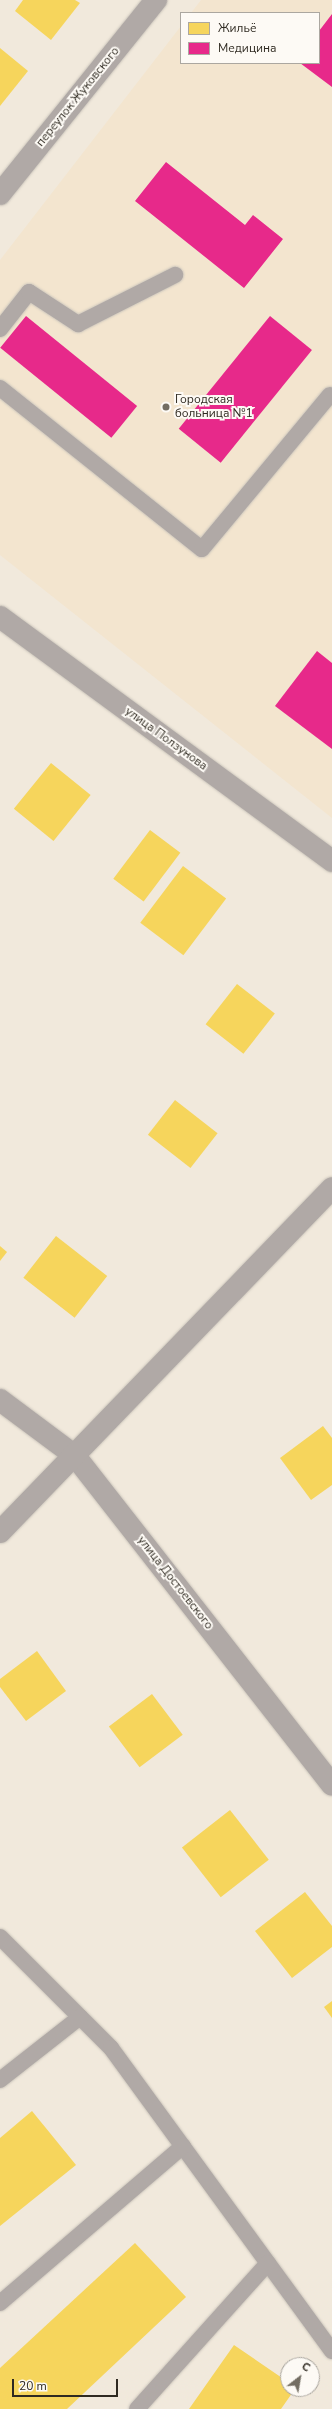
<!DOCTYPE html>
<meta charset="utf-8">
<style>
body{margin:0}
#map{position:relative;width:332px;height:2409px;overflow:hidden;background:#f1e9dc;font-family:"Nunito Sans",sans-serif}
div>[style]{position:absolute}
.built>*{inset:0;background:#f3e5cf}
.homes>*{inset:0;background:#f6d55c;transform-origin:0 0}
.health>*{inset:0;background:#e7298a;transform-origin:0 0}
.roads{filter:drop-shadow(0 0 1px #ccc6bc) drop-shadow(0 0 1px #ccc6bc)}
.service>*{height:16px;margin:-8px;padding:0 8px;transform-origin:8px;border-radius:8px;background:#b0a9a6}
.minor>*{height:22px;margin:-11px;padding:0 11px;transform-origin:11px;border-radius:11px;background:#b0a9a6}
.dots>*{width:11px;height:11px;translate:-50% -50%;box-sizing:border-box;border:2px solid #fdfaf5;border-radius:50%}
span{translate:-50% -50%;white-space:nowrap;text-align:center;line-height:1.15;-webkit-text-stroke:4px #fdfaf5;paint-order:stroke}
.street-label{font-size:12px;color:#2f2a21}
.poi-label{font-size:12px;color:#2f2a21}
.left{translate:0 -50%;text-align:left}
.legend{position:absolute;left:180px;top:12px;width:140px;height:52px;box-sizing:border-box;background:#fdfaf5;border:1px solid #aba7a0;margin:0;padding:5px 7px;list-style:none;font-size:12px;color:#2f2a21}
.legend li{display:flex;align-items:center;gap:8px;height:20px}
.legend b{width:20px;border:1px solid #aba7a0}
.north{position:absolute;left:280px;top:2357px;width:40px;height:40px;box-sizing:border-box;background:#fdfaf5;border:1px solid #aba7a0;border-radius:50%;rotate:31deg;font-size:11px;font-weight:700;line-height:16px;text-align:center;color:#2f2a21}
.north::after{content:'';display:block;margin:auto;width:14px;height:18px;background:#736d62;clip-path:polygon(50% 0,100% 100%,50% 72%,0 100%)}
.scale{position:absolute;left:12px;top:2379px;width:106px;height:18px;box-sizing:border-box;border:2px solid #2f2a21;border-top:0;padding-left:5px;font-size:12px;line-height:14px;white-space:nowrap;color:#2f2a21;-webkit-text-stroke:3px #fdfaf5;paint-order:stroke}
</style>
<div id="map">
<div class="built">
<i style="clip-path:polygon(201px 0,332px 0,332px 818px,0 555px,0 260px,181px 26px,181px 63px,319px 63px,319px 13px,191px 13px)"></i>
</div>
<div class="homes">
<i style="clip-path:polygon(23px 0,75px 0,80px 3px,51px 40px,15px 11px)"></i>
<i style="clip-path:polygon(0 48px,28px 71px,0 106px)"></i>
<i style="left:51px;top:763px;width:51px;height:59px;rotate:39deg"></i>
<i style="left:150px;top:830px;width:38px;height:61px;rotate:37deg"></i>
<i style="left:183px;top:866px;width:54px;height:71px;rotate:37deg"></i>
<i style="left:237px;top:984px;width:48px;height:51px;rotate:38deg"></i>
<i style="left:175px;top:1100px;width:54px;height:44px;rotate:38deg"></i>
<i style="left:56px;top:1236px;width:65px;height:53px;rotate:38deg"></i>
<i style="clip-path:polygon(0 1246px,7px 1252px,0 1261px)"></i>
<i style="clip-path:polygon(323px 1426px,332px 1438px,332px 1485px,311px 1500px,280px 1458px)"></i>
<i style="clip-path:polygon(37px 1651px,66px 1691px,26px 1721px,0 1687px,0 1679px)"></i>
<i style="left:152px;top:1694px;width:51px;height:54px;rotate:53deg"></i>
<i style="left:230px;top:1810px;width:63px;height:61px;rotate:52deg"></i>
<i style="clip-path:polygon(305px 1892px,332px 1926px,332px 1947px,292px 1978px,255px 1931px)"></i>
<i style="clip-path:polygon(332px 2001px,332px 2018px,324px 2007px)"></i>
<i style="clip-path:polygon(32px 2111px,76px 2165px,0 2226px,0 2138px)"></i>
<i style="clip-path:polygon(135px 2243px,186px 2297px,67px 2409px,0 2409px,0 2368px)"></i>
<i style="clip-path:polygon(234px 2345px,288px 2382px,288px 2389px,295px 2389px,281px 2409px,189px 2409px)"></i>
</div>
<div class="health">
<i style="clip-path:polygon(332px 14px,332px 87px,300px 63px,319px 63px,319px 31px)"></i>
<i style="clip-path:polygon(166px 162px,245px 225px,253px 215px,283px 239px,244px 288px,135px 201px)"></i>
<i style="left:26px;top:316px;width:143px;height:41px;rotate:39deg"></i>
<i style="left:270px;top:316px;width:54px;height:145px;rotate:39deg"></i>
<i style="clip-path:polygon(317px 651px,332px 663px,332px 749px,275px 706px)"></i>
</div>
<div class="roads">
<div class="service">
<i style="left:0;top:329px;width:47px;rotate:-51.9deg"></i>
<i style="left:29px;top:292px;width:59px;rotate:33.1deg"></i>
<i style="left:78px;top:324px;width:109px;rotate:-26.8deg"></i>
<i style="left:0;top:388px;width:258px;rotate:38.6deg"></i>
<i style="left:202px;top:549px;width:200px;rotate:-50.3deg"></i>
<i style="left:0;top:1937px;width:157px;rotate:45deg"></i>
<i style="left:111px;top:2048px;width:375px;rotate:53.9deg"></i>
<i style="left:0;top:2080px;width:102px;rotate:-38.2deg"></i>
<i style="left:0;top:2303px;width:241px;rotate:-40.6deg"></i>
<i style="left:137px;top:2409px;width:196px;rotate:-48.1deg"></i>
</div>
<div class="minor">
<i style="left:0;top:194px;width:249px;rotate:-51.2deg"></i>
<i style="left:0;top:617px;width:412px;rotate:36.3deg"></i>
<i style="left:0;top:1400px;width:94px;rotate:36.7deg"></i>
<i style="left:75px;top:1456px;width:417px;rotate:52deg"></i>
<i style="left:0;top:1532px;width:478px;rotate:-46deg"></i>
</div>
</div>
<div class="dots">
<i style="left:166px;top:407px;background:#736d62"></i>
</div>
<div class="street-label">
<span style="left:78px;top:97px;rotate:-51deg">переулок Жуковского</span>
<span style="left:166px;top:739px;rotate:36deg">улица Ползунова</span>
<span style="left:175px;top:1583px;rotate:52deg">улица Достоевского</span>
</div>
<div class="poi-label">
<span class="left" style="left:175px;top:407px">Городская<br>больница №1</span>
</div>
<ul class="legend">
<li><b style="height:11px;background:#f6d55c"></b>Жильё</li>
<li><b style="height:11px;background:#e7298a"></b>Медицина</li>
</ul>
<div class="north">С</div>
<div class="scale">20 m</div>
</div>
